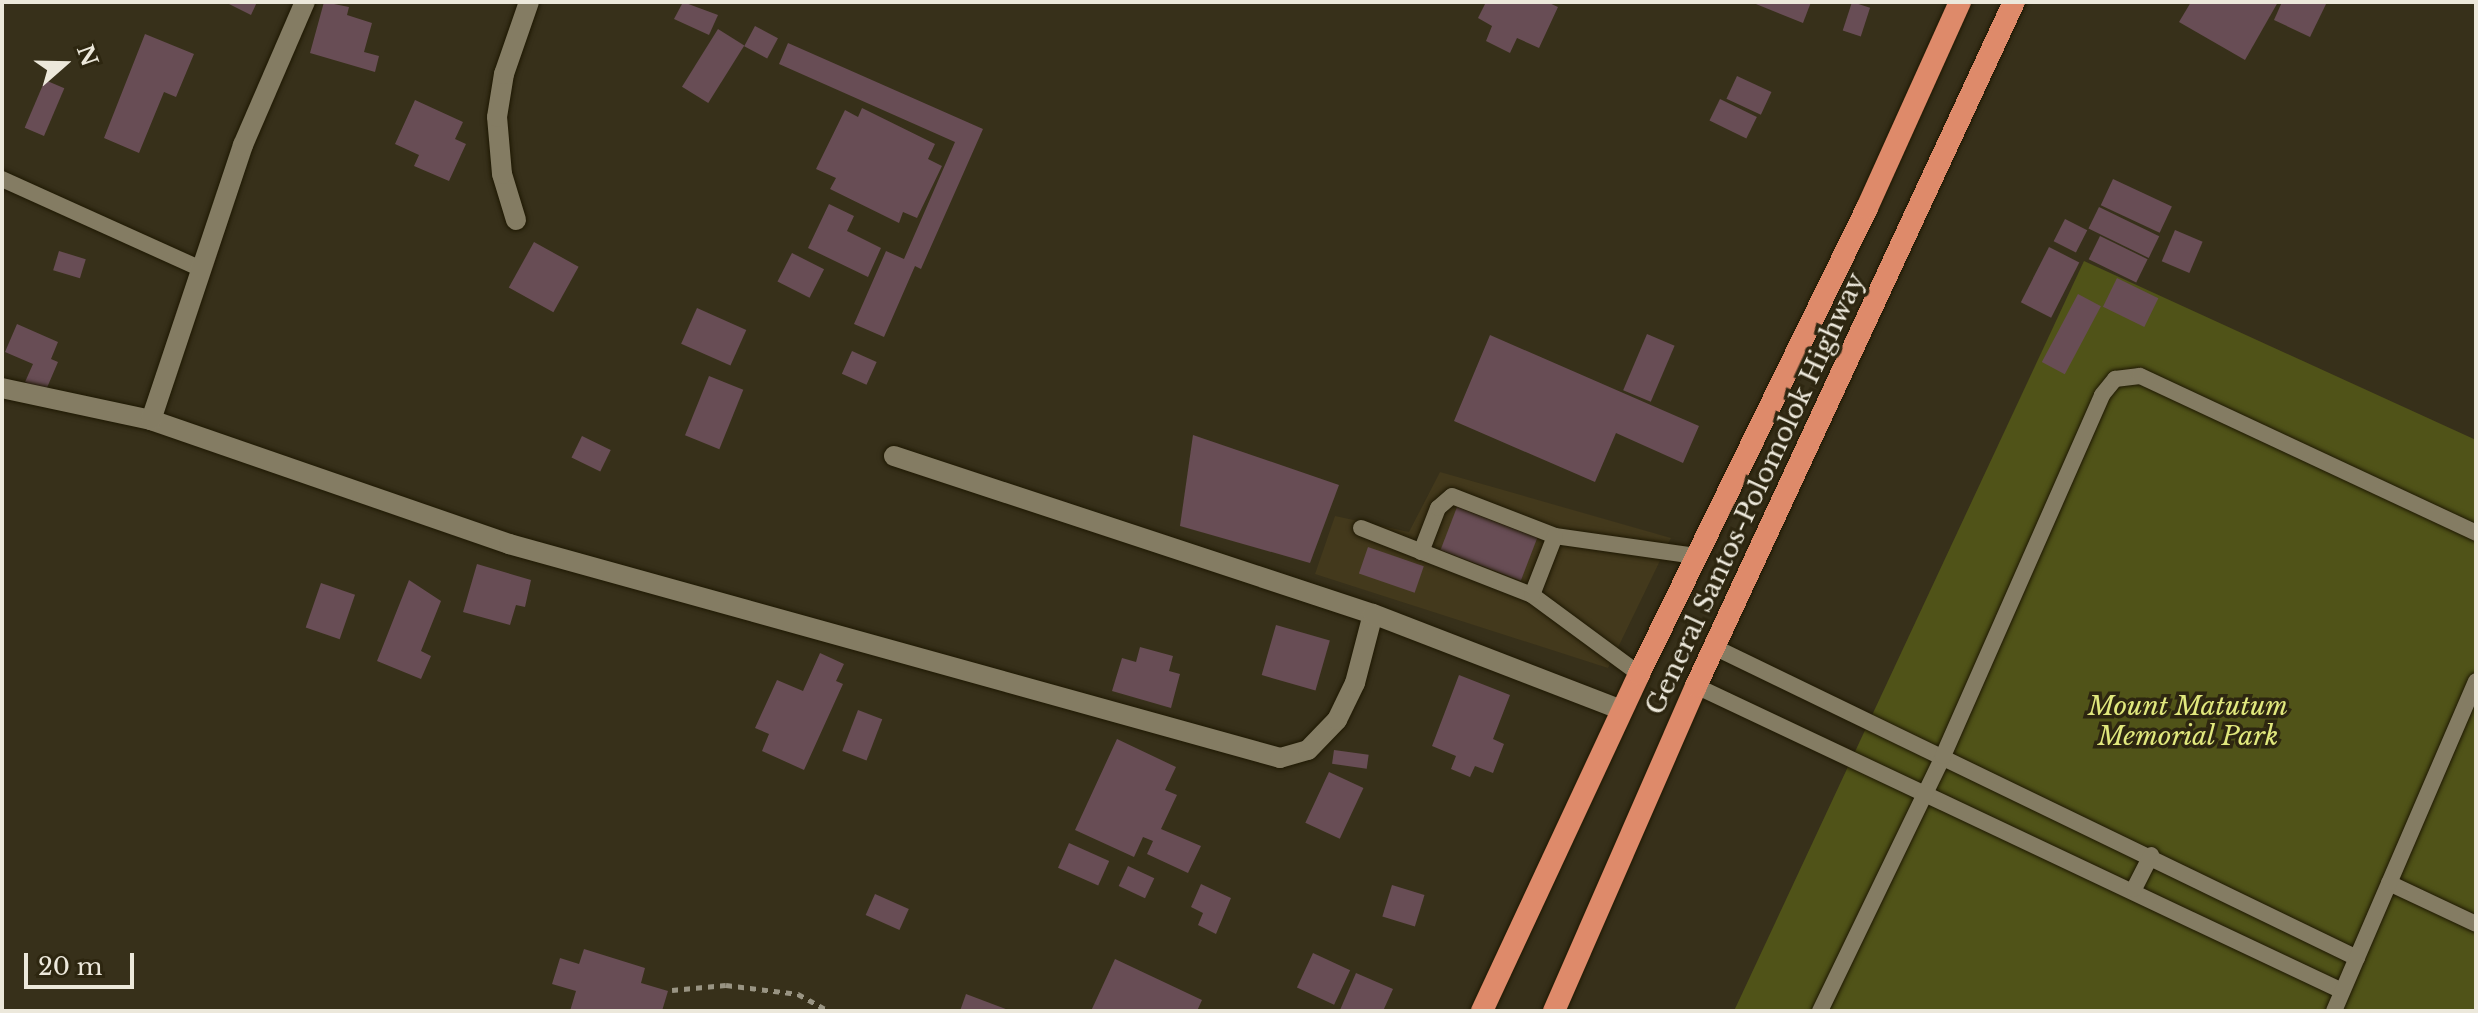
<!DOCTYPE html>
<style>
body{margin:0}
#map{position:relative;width:2478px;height:1013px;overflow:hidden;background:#37301a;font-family:"Libre Baskerville",serif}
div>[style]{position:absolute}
.built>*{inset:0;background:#43391c}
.green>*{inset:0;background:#505318}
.building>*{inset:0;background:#684d55;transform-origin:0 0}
.path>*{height:5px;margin-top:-2.5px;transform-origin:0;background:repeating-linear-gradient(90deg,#999483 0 6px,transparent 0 12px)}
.roads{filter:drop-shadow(0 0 2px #1e1803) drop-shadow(0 0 2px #1e1803)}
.service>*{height:16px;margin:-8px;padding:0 8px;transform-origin:8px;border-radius:8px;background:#847c63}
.minor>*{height:20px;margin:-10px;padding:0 10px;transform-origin:10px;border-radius:10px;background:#847c63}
.trunk>*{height:22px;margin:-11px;padding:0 11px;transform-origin:11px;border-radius:11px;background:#de8a6a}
span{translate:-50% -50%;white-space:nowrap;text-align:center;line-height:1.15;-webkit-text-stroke:7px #2d2610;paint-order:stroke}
.street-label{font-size:26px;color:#ece8db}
.park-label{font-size:26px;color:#e1e87d;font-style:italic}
.frame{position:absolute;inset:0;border:4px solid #ece8db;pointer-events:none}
.north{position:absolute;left:24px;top:24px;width:80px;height:80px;-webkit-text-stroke:6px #2d2610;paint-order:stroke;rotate:70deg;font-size:22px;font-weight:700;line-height:32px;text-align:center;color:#ece8db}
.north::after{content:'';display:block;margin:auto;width:28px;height:36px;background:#ece8db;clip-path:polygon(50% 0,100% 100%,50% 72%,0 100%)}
.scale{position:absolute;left:24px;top:953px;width:110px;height:36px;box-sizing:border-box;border:4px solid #ece8db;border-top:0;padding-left:10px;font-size:24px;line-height:28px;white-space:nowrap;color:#ece8db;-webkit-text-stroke:6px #2d2610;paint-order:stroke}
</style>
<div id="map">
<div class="built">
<i style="clip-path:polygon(1440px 472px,1671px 538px,1608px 668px,1315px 574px,1335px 516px,1409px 532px)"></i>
</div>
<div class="green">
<i style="clip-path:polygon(2084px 261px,2476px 440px,2476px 1011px,1734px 1011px)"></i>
</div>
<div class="building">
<i style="clip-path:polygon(225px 2px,257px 2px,251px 15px)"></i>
<i style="clip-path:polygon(324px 2px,349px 7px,347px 15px,372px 23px,364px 52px,379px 56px,375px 72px,310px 53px)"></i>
<i style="clip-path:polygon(683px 2px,718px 15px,709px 35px,674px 19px)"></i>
<i style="clip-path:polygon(1486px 2px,1547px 2px,1558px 7px,1539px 48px,1517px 38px,1510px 53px,1486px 41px,1492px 26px,1478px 18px)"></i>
<i style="clip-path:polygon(1751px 2px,1811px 2px,1803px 23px)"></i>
<i style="left:1852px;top:2px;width:19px;height:30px;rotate:18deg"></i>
<i style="clip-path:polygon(2191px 2px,2278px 2px,2245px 60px,2179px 22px)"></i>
<i style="clip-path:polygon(2282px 2px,2327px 2px,2310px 37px,2274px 20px)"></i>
<i style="left:755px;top:26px;width:26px;height:23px;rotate:28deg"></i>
<i style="left:718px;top:29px;width:31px;height:68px;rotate:32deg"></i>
<i style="clip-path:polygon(145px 34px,194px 54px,176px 97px,164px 92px,139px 153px,104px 138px)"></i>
<i style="clip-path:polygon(788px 43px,983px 129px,921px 269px,915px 266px,884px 337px,854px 324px,886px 251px,904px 259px,955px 142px,779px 64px)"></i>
<i style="left:1737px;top:76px;width:38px;height:25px;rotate:25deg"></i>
<i style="left:45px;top:80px;width:21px;height:52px;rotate:23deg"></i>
<i style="left:1720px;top:99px;width:41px;height:24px;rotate:26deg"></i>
<i style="clip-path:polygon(415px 100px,463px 122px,455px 139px,466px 144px,449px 181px,414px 166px,419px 155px,395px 144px)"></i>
<i style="clip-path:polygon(862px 108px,935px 144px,928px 159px,942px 166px,917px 218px,903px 212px,899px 223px,830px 189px,836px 178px,816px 169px,845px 110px,858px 117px)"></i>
<i style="left:2113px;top:179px;width:65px;height:29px;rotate:25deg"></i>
<i style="clip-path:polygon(829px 204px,854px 216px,847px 231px,881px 248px,868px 277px,808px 248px)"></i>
<i style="left:2099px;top:207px;width:67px;height:24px;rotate:26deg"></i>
<i style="left:2065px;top:219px;width:25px;height:25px;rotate:27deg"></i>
<i style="left:2175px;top:230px;width:30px;height:34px;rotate:23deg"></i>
<i style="left:2100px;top:236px;width:53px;height:26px;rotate:26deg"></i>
<i style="left:534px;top:242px;width:51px;height:52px;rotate:29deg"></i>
<i style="left:2049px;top:247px;width:34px;height:62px;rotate:27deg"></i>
<i style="left:59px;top:251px;width:28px;height:20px;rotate:17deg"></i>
<i style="left:792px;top:253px;width:36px;height:32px;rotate:27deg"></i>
<i style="left:2117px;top:278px;width:46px;height:32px;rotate:26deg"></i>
<i style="left:2078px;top:294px;width:26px;height:77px;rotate:28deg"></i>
<i style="left:697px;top:308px;width:54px;height:39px;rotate:24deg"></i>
<i style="clip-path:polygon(17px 324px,58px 342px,51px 359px,58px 362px,46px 390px,25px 382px,33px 364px,5px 352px)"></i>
<i style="left:1647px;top:334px;width:30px;height:61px;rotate:23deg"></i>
<i style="clip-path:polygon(1490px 335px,1699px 426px,1683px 463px,1616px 433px,1595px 482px,1454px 421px)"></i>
<i style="left:852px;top:351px;width:27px;height:25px;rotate:24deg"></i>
<i style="left:709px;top:376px;width:37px;height:64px;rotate:22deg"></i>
<i style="clip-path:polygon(1193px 435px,1339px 485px,1310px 563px,1180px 526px)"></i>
<i style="left:582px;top:436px;width:32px;height:24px;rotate:26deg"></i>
<i style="left:1457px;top:507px;width:86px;height:46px;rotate:21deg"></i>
<i style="left:1368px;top:547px;width:59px;height:28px;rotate:19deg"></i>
<i style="clip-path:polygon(477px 564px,531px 580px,525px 607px,516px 605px,510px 625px,463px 612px)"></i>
<i style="clip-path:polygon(409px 580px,441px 601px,421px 651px,431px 656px,421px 679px,377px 661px)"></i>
<i style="left:321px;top:583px;width:36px;height:47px;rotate:19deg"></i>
<i style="left:1276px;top:625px;width:56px;height:52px;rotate:16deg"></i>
<i style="clip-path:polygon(1140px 647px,1173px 656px,1169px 671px,1180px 674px,1171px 708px,1112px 691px,1122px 658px,1136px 662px)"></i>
<i style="clip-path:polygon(820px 653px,844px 664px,836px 681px,843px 684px,804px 770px,762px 751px,769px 734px,755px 728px,777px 680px,803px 691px)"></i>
<i style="clip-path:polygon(1459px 675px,1510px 695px,1493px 739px,1504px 744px,1493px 773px,1475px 766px,1470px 777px,1451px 769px,1456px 756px,1432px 746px)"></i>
<i style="left:858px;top:710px;width:26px;height:44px;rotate:21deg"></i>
<i style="clip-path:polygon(1117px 739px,1176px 767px,1165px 790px,1177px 795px,1161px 829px,1201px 846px,1188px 873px,1147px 854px,1153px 841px,1143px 837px,1134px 857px,1075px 830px)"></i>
<i style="left:1334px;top:750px;width:35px;height:14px;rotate:8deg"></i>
<i style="left:1329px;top:772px;width:38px;height:56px;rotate:25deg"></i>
<i style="left:1069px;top:843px;width:44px;height:27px;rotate:24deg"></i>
<i style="left:1128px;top:866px;width:29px;height:22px;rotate:25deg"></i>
<i style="clip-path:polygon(1201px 884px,1231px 898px,1216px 934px,1198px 925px,1203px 913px,1191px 907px)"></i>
<i style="left:1392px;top:885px;width:34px;height:33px;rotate:17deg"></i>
<i style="left:875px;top:894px;width:37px;height:23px;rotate:24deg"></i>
<i style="clip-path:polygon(584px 949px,645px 968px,641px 983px,668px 991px,662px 1011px,570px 1011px,576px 991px,552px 984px,560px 958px,579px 964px)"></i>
<i style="left:1313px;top:953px;width:41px;height:38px;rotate:25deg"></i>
<i style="clip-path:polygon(1115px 959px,1202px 1000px,1197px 1011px,1091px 1011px)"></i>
<i style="clip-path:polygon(1356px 973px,1393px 989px,1383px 1011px,1340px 1010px)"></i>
<i style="clip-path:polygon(966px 994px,1011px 1011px,960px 1011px)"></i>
</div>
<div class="path">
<i style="left:672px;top:990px;width:54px;rotate:-5.3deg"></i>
<i style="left:726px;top:985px;width:73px;rotate:7.1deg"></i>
<i style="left:798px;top:994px;width:35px;rotate:29deg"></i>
</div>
<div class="roads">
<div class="service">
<i style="left:2px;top:179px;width:216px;rotate:24.3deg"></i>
<i style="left:1361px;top:528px;width:184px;rotate:21.4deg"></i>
<i style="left:1532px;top:595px;width:133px;rotate:36.4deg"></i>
<i style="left:1421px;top:552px;width:47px;rotate:-68.9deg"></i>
<i style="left:1438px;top:508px;width:18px;rotate:-41deg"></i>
<i style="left:1452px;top:496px;width:110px;rotate:21.2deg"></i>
<i style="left:1555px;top:536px;width:142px;rotate:8.1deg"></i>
<i style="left:1532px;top:595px;width:63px;rotate:-68.7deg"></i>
<i style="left:1716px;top:648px;width:712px;rotate:25.81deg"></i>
<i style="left:1696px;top:686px;width:714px;rotate:25.27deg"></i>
<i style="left:2389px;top:883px;width:96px;rotate:25.2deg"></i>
<i style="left:2134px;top:889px;width:38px;rotate:-63deg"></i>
<i style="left:1820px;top:1011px;width:283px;rotate:-64.2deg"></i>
<i style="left:1943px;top:756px;width:394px;rotate:-66.2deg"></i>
<i style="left:2102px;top:395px;width:21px;rotate:-51deg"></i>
<i style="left:2115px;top:379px;width:25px;rotate:-7deg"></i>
<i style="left:2140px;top:376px;width:371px;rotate:25deg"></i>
<i style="left:2334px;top:1011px;width:359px;rotate:-66.7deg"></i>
</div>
<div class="minor">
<i style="left:516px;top:220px;width:48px;rotate:-106.9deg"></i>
<i style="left:502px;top:174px;width:57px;rotate:-95deg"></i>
<i style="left:497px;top:117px;width:44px;rotate:-80.8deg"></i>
<i style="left:504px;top:74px;width:76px;rotate:-70.9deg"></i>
<i style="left:2px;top:388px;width:152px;rotate:12.1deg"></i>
<i style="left:151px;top:420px;width:379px;rotate:19.1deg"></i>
<i style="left:509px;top:544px;width:800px;rotate:15.51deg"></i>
<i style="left:1280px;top:758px;width:29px;rotate:-16deg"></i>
<i style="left:1308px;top:750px;width:42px;rotate:-46deg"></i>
<i style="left:1337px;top:720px;width:41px;rotate:-64.1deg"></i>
<i style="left:1355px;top:683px;width:71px;rotate:-75.4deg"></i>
<i style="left:151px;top:420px;width:290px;rotate:-71.5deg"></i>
<i style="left:243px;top:145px;width:156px;rotate:-66.6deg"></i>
<i style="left:894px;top:456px;width:504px;rotate:18.26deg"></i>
<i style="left:1373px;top:614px;width:267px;rotate:21.1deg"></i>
</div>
<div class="trunk">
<i style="left:1482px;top:1011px;width:372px;rotate:-65deg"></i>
<i style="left:1639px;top:674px;width:519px;rotate:-63.93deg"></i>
<i style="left:1867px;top:208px;width:226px;rotate:-65.7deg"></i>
<i style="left:1554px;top:1011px;width:355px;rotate:-66.4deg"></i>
<i style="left:1696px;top:686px;width:754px;rotate:-65.07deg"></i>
</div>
</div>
<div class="street-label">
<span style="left:1756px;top:494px;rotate:-65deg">General Santos-Polomolok Highway</span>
</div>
<div class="park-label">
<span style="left:2188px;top:722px">Mount Matutum<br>Memorial Park</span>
</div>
<div class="frame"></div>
<div class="north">N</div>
<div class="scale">20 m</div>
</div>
